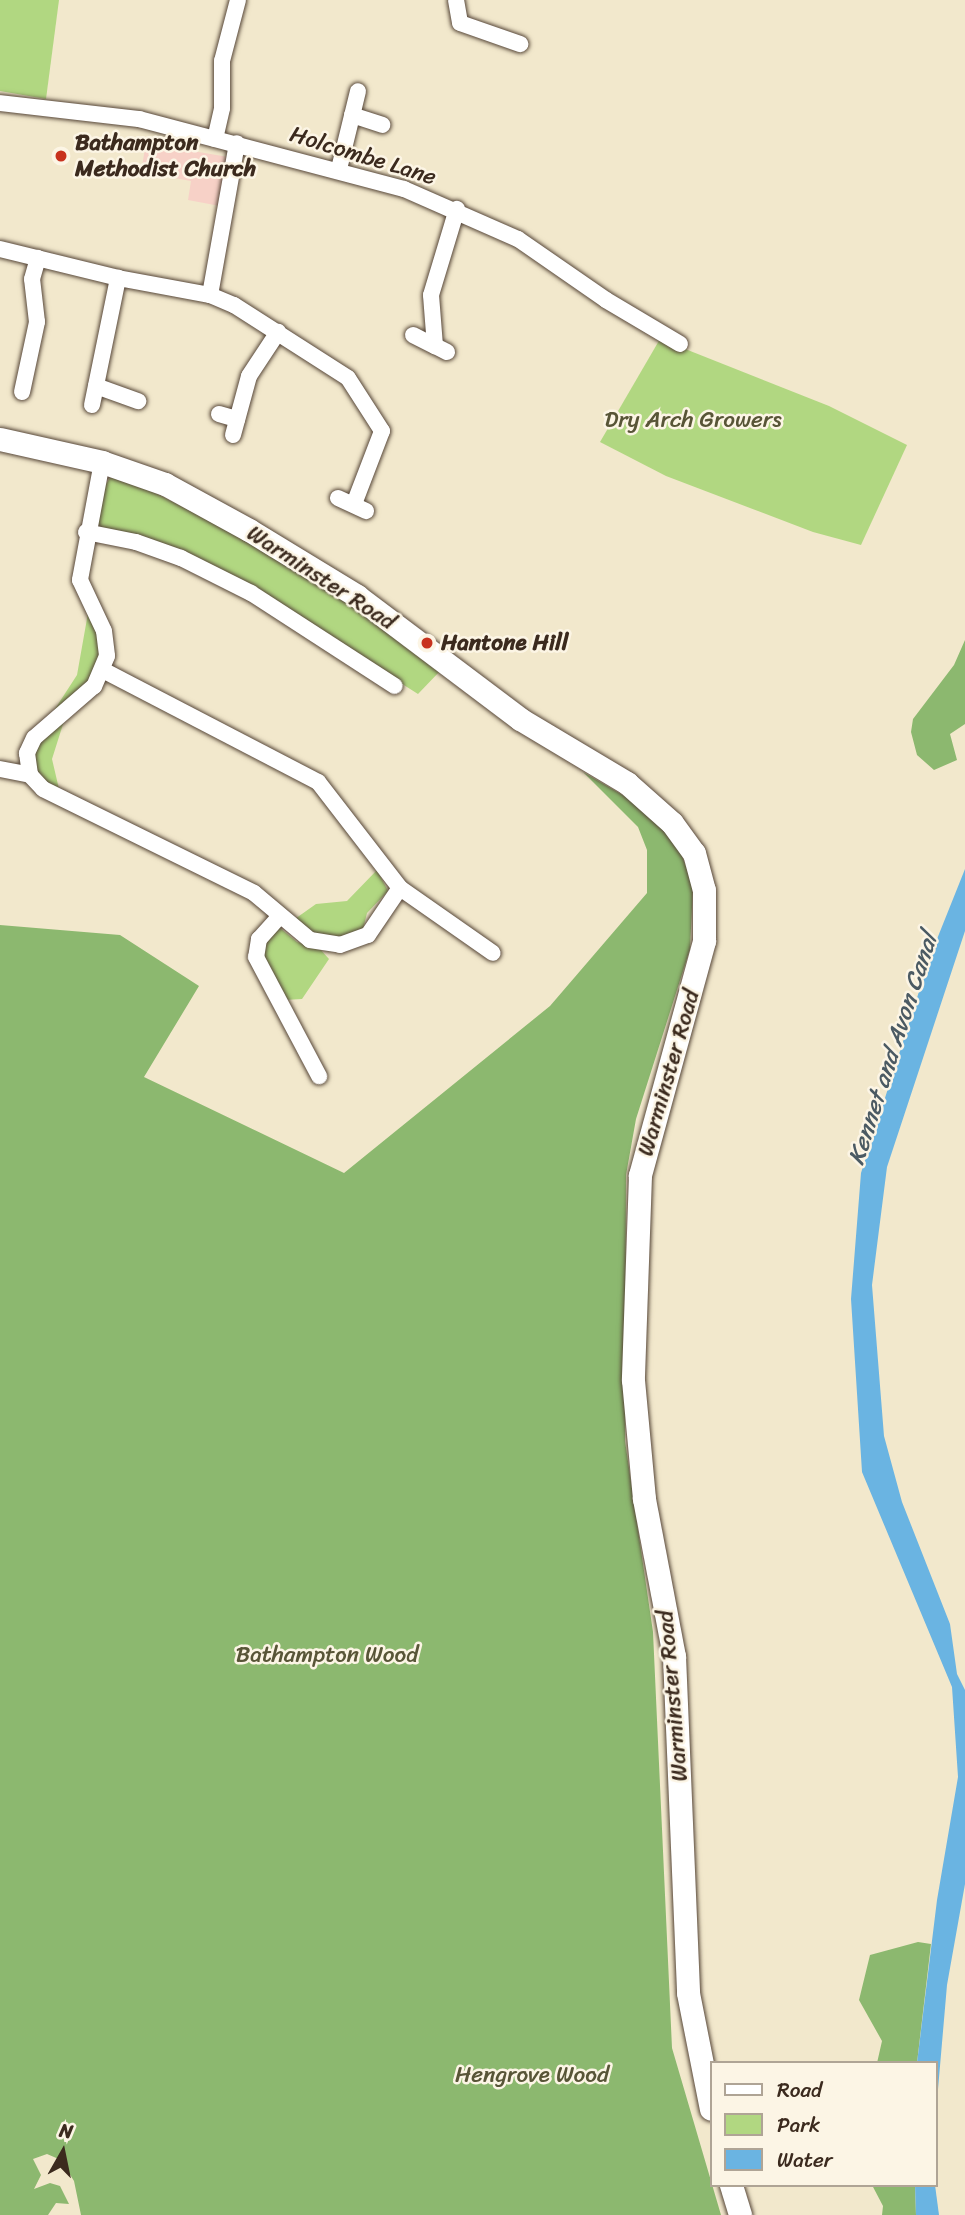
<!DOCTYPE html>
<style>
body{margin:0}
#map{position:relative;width:965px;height:2215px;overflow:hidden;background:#f2e8cc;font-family:Sriracha,sans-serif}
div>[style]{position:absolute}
.built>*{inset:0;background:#f7d1c7}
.green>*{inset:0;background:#b1d781}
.forest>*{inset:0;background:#8cb86f}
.water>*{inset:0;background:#6ab4e2}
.roads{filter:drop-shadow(0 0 2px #564638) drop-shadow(0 0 2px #564638)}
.minor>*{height:16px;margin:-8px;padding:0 8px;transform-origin:8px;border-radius:8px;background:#fff}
.highway>*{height:23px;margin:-11.5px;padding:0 11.5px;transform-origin:11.5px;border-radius:11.5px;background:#fff}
.dots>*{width:19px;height:19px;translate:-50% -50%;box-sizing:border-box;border:4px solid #fcf5e5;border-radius:50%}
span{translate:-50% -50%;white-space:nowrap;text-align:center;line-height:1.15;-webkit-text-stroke:5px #fcf5e5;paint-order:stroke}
.poi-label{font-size:23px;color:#3b2a1e;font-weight:700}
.left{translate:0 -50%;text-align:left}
.street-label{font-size:23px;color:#3b2a1e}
.park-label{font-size:23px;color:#585537}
.water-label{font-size:24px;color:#4b5a63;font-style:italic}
.legend{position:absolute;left:710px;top:2061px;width:228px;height:126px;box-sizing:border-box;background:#fcf5e5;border:2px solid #afa495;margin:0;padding:9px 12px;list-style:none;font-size:21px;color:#3b2a1e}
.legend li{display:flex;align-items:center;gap:14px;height:35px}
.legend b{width:35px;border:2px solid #afa495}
.north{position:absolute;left:28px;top:2117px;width:70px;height:70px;-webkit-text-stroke:5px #fcf5e5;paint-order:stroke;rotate:9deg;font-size:19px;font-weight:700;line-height:28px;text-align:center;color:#3b2a1e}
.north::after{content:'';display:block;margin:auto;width:24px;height:32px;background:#3b2a1e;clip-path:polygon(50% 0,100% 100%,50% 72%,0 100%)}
</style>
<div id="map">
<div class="built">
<i style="clip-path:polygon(146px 143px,228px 157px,220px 206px,188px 200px,191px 181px,141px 172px)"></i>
</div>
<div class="green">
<i style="clip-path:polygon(0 0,59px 0,46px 99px,0 91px)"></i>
<i style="clip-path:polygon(660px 339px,829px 406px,907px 445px,861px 545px,813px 532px,666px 476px,600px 442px)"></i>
<i style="clip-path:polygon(124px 477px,269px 551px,370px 613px,441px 670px,418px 694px,251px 588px,103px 530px,97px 524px,104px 487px,110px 478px)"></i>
<i style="clip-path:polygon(88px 613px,99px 634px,101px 658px,95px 678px,53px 712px,77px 675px)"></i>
<i style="clip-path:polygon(64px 721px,52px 759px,59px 789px,52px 791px,36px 773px,33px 761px,40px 739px)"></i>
<i style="clip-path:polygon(377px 870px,388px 891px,367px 913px,363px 929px,342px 939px,316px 937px,292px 921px,316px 904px,347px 901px)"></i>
<i style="clip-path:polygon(280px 928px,297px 942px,320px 949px,329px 959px,302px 999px,284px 1000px,263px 963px,263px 941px)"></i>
</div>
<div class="forest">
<i style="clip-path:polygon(965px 640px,965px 724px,950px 734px,957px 760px,934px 770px,917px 755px,911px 732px,913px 719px,954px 665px)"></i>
<i style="clip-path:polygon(583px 772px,638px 804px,677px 842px,693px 886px,690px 949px,636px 1119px,626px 1175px,625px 1441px,653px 1632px,672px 2048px,721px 2215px,81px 2215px,74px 2181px,61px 2160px,47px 2154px,33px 2159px,41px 2175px,34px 2189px,50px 2183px,60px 2186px,69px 2204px,56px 2203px,48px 2215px,0 2215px,0 925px,120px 935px,199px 986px,144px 1077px,344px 1173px,550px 1006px,647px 893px,647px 850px,638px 827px)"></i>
<i style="clip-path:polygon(918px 1942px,931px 1944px,917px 2063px,877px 2063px,882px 2041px,859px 2000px,870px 1955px)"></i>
<i style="clip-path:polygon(872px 2185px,915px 2185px,916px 2215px,882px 2215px,883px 2206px)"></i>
</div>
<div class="water">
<i style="clip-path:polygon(965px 869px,965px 931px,887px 1167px,872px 1285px,884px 1436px,902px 1502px,950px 1624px,957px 1674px,965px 1690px,965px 1884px,947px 1985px,935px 2124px,935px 2063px,917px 2063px,937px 1900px,958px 1777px,952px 1687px,862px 1472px,851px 1299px,861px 1173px,931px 954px)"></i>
<i style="clip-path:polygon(915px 2185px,935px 2185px,939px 2215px,916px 2215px)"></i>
</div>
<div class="roads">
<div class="minor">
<i style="left:456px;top:0;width:23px;rotate:80deg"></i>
<i style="left:460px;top:23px;width:64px;rotate:19.3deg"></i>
<i style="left:0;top:103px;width:140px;rotate:6.6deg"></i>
<i style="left:139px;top:119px;width:274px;rotate:14.8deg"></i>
<i style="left:404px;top:189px;width:124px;rotate:23.7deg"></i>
<i style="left:518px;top:239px;width:107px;rotate:34.7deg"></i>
<i style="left:606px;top:300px;width:86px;rotate:30.7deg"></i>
<i style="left:352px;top:115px;width:32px;rotate:18deg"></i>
<i style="left:215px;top:139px;width:32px;rotate:-77deg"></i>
<i style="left:222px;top:108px;width:47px;rotate:-90deg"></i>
<i style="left:222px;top:61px;width:63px;rotate:-75.3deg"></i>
<i style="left:339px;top:169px;width:80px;rotate:-76.3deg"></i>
<i style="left:0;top:249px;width:122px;rotate:13.8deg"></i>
<i style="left:118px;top:278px;width:94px;rotate:10.5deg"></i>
<i style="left:210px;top:295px;width:154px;rotate:-79.9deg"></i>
<i style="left:210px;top:295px;width:26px;rotate:23deg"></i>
<i style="left:234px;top:305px;width:135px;rotate:32.6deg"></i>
<i style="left:348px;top:378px;width:63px;rotate:57.3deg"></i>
<i style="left:382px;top:431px;width:78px;rotate:111deg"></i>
<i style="left:413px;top:335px;width:25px;rotate:27deg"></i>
<i style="left:447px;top:352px;width:13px;rotate:-153deg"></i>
<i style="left:435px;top:346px;width:51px;rotate:-94.5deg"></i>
<i style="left:431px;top:295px;width:90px;rotate:-73.2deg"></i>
<i style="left:96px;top:386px;width:45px;rotate:19.7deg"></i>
<i style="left:22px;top:392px;width:72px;rotate:-77.9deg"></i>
<i style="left:37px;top:322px;width:43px;rotate:-96.6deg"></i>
<i style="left:32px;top:279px;width:22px;rotate:-74deg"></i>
<i style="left:92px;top:405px;width:130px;rotate:-78.4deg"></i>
<i style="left:219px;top:414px;width:19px;rotate:16deg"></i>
<i style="left:233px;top:435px;width:61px;rotate:-74.8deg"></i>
<i style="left:249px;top:376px;width:53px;rotate:-56.6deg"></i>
<i style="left:102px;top:462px;width:120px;rotate:100.6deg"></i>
<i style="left:80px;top:580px;width:56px;rotate:64.8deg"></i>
<i style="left:104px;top:631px;width:25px;rotate:83deg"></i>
<i style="left:107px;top:656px;width:33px;rotate:113deg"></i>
<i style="left:94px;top:686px;width:79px;rotate:139.1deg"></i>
<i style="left:34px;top:738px;width:17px;rotate:115deg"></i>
<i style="left:27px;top:753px;width:22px;rotate:82deg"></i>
<i style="left:30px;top:775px;width:19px;rotate:47deg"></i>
<i style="left:43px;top:789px;width:235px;rotate:26.2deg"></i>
<i style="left:254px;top:893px;width:73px;rotate:40deg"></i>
<i style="left:310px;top:940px;width:30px;rotate:9deg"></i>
<i style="left:340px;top:945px;width:30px;rotate:-20deg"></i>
<i style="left:368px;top:935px;width:57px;rotate:-55.8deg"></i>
<i style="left:400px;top:888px;width:134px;rotate:-127.7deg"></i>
<i style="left:318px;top:782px;width:242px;rotate:-152.5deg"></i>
<i style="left:338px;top:498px;width:31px;rotate:25deg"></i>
<i style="left:86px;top:532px;width:51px;rotate:11.3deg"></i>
<i style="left:136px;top:542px;width:48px;rotate:19.6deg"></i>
<i style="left:181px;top:558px;width:78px;rotate:26.6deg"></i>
<i style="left:251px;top:593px;width:171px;rotate:32.9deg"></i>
<i style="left:0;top:769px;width:31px;rotate:11deg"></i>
<i style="left:400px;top:888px;width:113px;rotate:35deg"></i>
<i style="left:279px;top:917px;width:30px;rotate:132deg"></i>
<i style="left:259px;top:939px;width:18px;rotate:99deg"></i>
<i style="left:256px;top:957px;width:135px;rotate:62.1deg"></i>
</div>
<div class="highway">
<i style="left:0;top:439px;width:105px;rotate:12.7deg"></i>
<i style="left:102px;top:462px;width:67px;rotate:19.2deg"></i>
<i style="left:165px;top:484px;width:96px;rotate:28.7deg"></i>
<i style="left:249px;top:530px;width:127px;rotate:31.4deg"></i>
<i style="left:357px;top:596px;width:204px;rotate:37deg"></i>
<i style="left:520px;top:719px;width:125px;rotate:30.9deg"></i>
<i style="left:627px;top:783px;width:60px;rotate:41.6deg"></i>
<i style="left:672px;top:823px;width:37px;rotate:54deg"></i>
<i style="left:694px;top:853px;width:38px;rotate:75deg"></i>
<i style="left:704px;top:890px;width:51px;rotate:90deg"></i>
<i style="left:704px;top:941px;width:243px;rotate:105.3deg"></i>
<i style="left:640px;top:1175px;width:205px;rotate:92deg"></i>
<i style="left:633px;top:1380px;width:120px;rotate:84.7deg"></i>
<i style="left:644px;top:1499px;width:160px;rotate:79.2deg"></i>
<i style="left:674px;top:1656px;width:337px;rotate:87.6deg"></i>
<i style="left:688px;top:1993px;width:118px;rotate:78.8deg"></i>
<i style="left:731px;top:2185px;width:31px;rotate:73deg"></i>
</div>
</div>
<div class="dots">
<i style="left:61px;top:156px;background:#c8321e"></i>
<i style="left:427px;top:643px;background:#c8321e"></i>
</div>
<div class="poi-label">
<span class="left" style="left:75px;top:156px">Bathampton<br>Methodist Church</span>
<span class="left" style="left:441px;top:643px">Hantone Hill</span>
</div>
<div class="street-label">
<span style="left:363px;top:156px;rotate:17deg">Holcombe Lane</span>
<span style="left:321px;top:578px;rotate:33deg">Warminster Road</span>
<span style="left:669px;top:1073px;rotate:-74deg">Warminster Road</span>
<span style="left:673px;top:1696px;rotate:-95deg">Warminster Road</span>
</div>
<div class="park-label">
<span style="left:693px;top:420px">Dry Arch Growers</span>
<span style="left:327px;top:1655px">Bathampton Wood</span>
<span style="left:532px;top:2075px">Hengrove Wood</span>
</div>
<div class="water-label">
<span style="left:893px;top:1049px;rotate:-72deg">Kennet and Avon Canal</span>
</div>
<ul class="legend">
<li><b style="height:9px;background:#fff"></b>Road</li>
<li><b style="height:19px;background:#b1d781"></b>Park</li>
<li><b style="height:19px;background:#6ab4e2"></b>Water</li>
</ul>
<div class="north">N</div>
</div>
